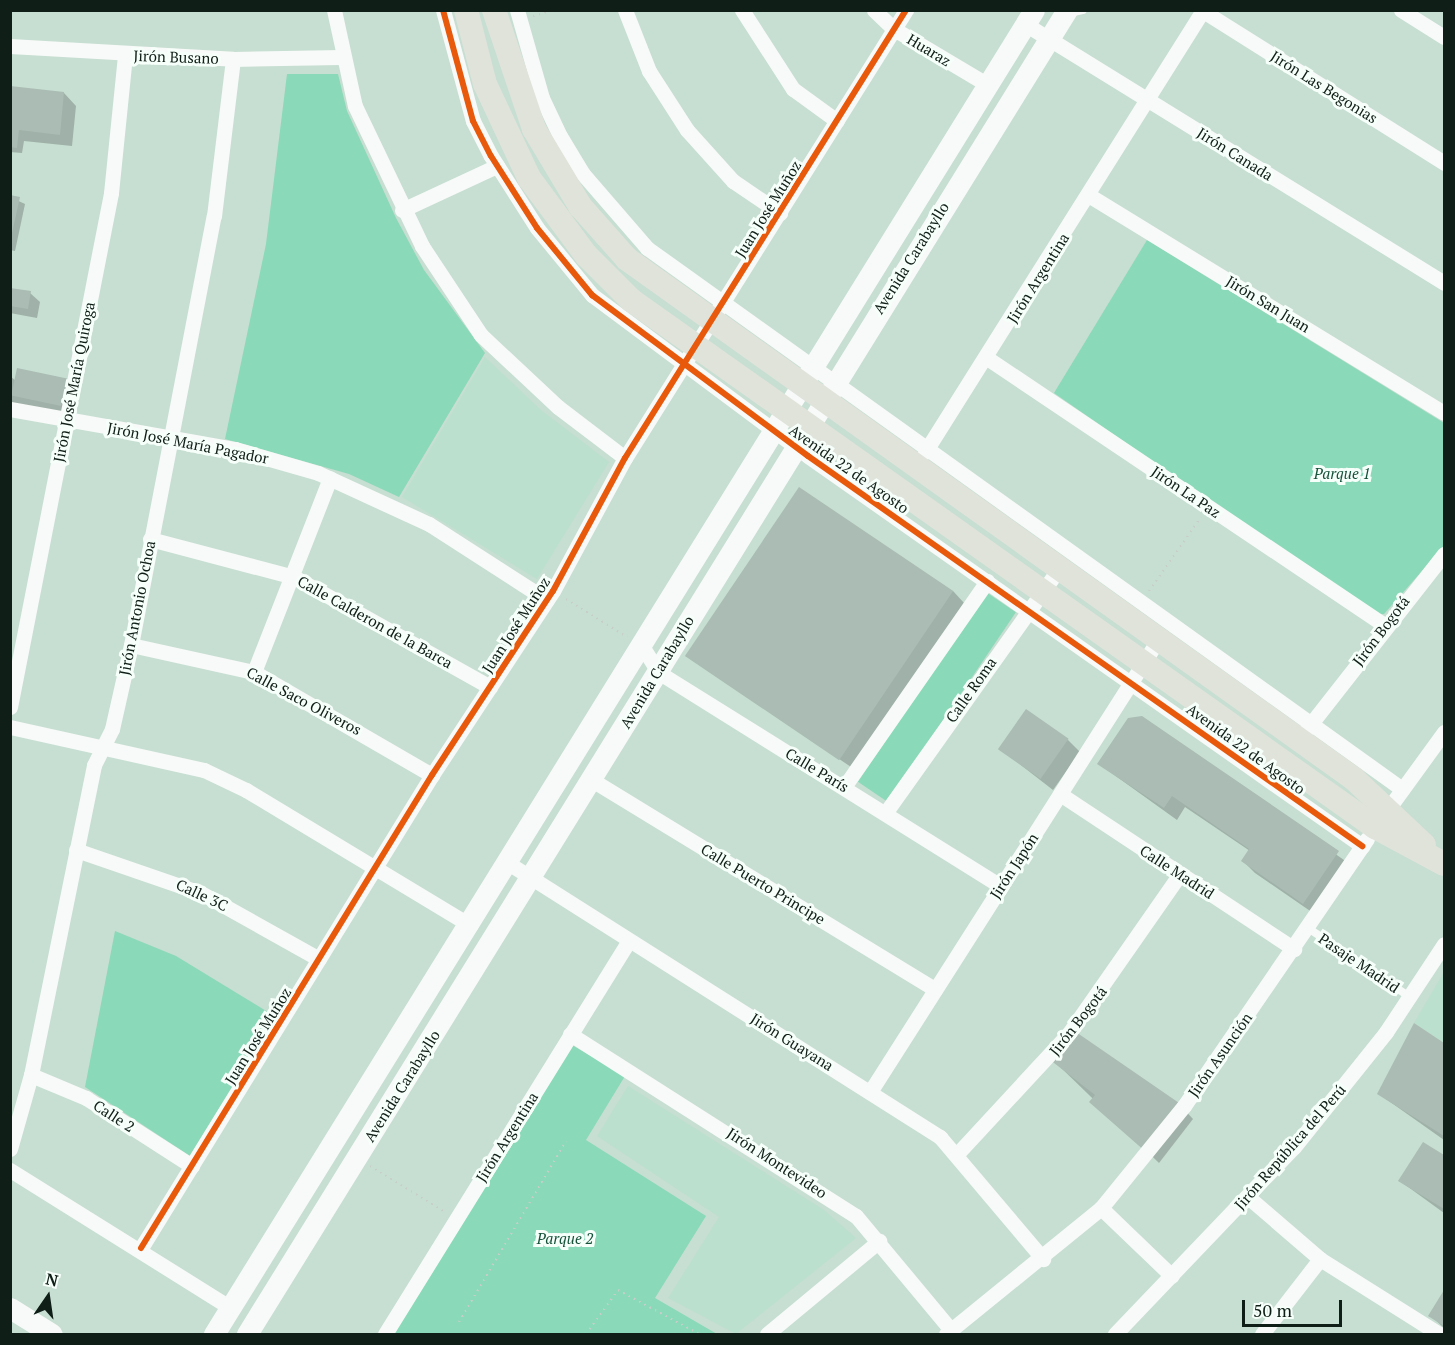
<!DOCTYPE html>
<meta charset="utf-8">
<style>
body{margin:0}
#map{position:relative;width:1455px;height:1345px;overflow:hidden;background:#c7ded2;font-family:"PT Serif",serif}
div>[style]{position:absolute}
.built>*{inset:0;background:#bbe0cd}
.green>*{inset:0;background:#8ad9b8;transform-origin:0 0}
.shadow>*{inset:0;background:#0003}
.building>*{inset:0;background:#aabcb3;transform-origin:0 0}
.path>*{height:2px;margin-top:-1px;transform-origin:0;background:repeating-linear-gradient(90deg,#c7ceca 0 1.5px,transparent 0 6px)}
.lane>*{height:8px;margin:-4px;padding:0 4px;transform-origin:4px;border-radius:4px;background:#f7faf8}
.street>*{height:15px;margin:-7.5px;padding:0 7.5px;transform-origin:7.5px;border-radius:7.5px;background:#f7faf8}
.secondary>*{height:21px;margin:-10.5px;padding:0 10.5px;transform-origin:10.5px;border-radius:10.5px;background:#f7faf8}
.primary>*{height:24px;margin:-12px;padding:0 12px;transform-origin:12px;border-radius:12px;background:#e0e3da}
.cycleway>*{height:6px;margin:-3px;padding:0 3px;transform-origin:3px;border-radius:3px;background:#e8590c}
span{translate:-50% -50%;white-space:nowrap;text-align:center;line-height:1.15;-webkit-text-stroke:6px #f7fffb;paint-order:stroke}
.street-label{font-size:15px;color:#0f1e17}
.park-label{font-size:15px;color:#15523a;font-style:italic}
.frame{position:absolute;inset:0;border:12px solid #0f1e17;pointer-events:none}
.north{position:absolute;left:18px;top:1267px;width:60px;height:60px;-webkit-text-stroke:4px #f7fffb;paint-order:stroke;rotate:13deg;font-size:16px;font-weight:700;line-height:24px;text-align:center;color:#0f1e17}
.north::after{content:'';display:block;margin:auto;width:21px;height:27px;background:#0f1e17;clip-path:polygon(50% 0,100% 100%,50% 72%,0 100%)}
.scale{position:absolute;left:1242px;top:1300px;width:100px;height:27px;box-sizing:border-box;border:3px solid #0f1e17;border-top:0;padding-left:8px;font-size:18px;line-height:21px;white-space:nowrap;color:#0f1e17;-webkit-text-stroke:4px #f7fffb;paint-order:stroke}
</style>
<div id="map">
<div class="built">
<i style="clip-path:polygon(485px 357px,541px 410px,609px 462px,537px 579px,402px 497px)"></i>
<i style="clip-path:polygon(1444px 972px,1444px 1043px,1414px 1023px)"></i>
<i style="clip-path:polygon(628px 1086px,824px 1210px,856px 1238px,736px 1334px,668px 1298px,719px 1217px,597px 1136px)"></i>
</div>
<div class="green">
<i style="clip-path:polygon(287px 74px,338px 74px,347px 111px,396px 218px,424px 270px,485px 353px,399px 497px,349px 474px,225px 439px,266px 244px)"></i>
<i style="clip-path:polygon(1147px 240px,1444px 423px,1444px 546px,1384px 614px,1374px 615px,1054px 393px)"></i>
<i style="left:986px;top:592px;width:36px;height:229px;rotate:34deg"></i>
<i style="clip-path:polygon(115px 931px,176px 956px,276px 1017px,190px 1156px,85px 1087px)"></i>
<i style="clip-path:polygon(572px 1045px,625px 1076px,586px 1140px,706px 1216px,655px 1298px,717px 1334px,394px 1334px)"></i>
</div>
<div class="shadow">
<i style="clip-path:polygon(10px 87px,64px 93px,76px 106px,72px 146px,24px 141px,22px 153px,10px 152px)"></i>
<i style="clip-path:polygon(10px 197px,25px 204px,15px 251px,10px 250px)"></i>
<i style="clip-path:polygon(10px 289px,30px 293px,40px 302px,37px 318px,10px 313px)"></i>
<i style="clip-path:polygon(10px 376px,16px 381px,66px 380px,74px 417px,10px 406px)"></i>
<i style="clip-path:polygon(953px 591px,965px 604px,857px 771px,692px 660px)"></i>
<i style="clip-path:polygon(1142px 717px,1351px 865px,1316px 915px,1255px 873px,1243px 861px,1250px 851px,1185px 807px,1177px 820px,1099px 764px)"></i>
<i style="clip-path:polygon(1068px 740px,1080px 752px,1053px 790px,999px 748px)"></i>
<i style="clip-path:polygon(1414px 1025px,1444px 1044px,1444px 1140px,1379px 1094px)"></i>
<i style="clip-path:polygon(1052px 1059px,1181px 1106px,1193px 1119px,1159px 1163px)"></i>
<i style="clip-path:polygon(1423px 1144px,1444px 1157px,1444px 1213px,1400px 1181px)"></i>
<i style="clip-path:polygon(1444px 1293px,1444px 1328px,1430px 1315px)"></i>
</div>
<div class="building">
<i style="clip-path:polygon(10px 86px,64px 92px,60px 135px,19px 130px,17px 148px,10px 147px)"></i>
<i style="clip-path:polygon(10px 195px,20px 197px,11px 238px,10px 238px)"></i>
<i style="clip-path:polygon(10px 288px,31px 291px,28px 309px,10px 306px)"></i>
<i style="left:17px;top:368px;width:51px;height:28px;rotate:12deg"></i>
<i style="left:799px;top:487px;width:186px;height:204px;rotate:34deg"></i>
<i style="left:1026px;top:709px;width:52px;height:49px;rotate:35deg"></i>
<i style="clip-path:polygon(1142px 716px,1339px 851px,1303px 904px,1241px 861px,1249px 849px,1172px 796px,1164px 808px,1097px 764px,1128px 718px)"></i>
<i style="clip-path:polygon(1414px 1023px,1444px 1043px,1444px 1136px,1377px 1094px)"></i>
<i style="clip-path:polygon(1073px 1030px,1182px 1105px,1146px 1152px,1089px 1102px,1095px 1095px,1049px 1059px)"></i>
<i style="clip-path:polygon(1423px 1142px,1444px 1155px,1444px 1209px,1398px 1181px)"></i>
<i style="clip-path:polygon(1444px 1290px,1444px 1326px,1428px 1316px)"></i>
</div>
<div class="path">
<i style="left:533px;top:16px;width:22px;rotate:-16deg"></i>
<i style="left:1149px;top:591px;width:90px;rotate:-54.9deg"></i>
<i style="left:566px;top:599px;width:72px;rotate:31.9deg"></i>
<i style="left:370px;top:1166px;width:88px;rotate:31.5deg"></i>
<i style="left:459px;top:1322px;width:210px;rotate:-59.4deg"></i>
<i style="left:586px;top:1334px;width:54px;rotate:-54deg"></i>
<i style="left:618px;top:1290px;width:92px;rotate:28.5deg"></i>
</div>
<div class="lane">
<i style="left:1069px;top:13px;width:14px;rotate:-12deg"></i>
<i style="left:1308px;top:928px;width:123px;rotate:34.1deg"></i>
</div>
<div class="street">
<i style="left:334px;top:10px;width:98px;rotate:77.7deg"></i>
<i style="left:355px;top:106px;width:155px;rotate:64.4deg"></i>
<i style="left:422px;top:246px;width:107px;rotate:56.5deg"></i>
<i style="left:481px;top:335px;width:105px;rotate:43.1deg"></i>
<i style="left:558px;top:407px;width:84px;rotate:37.3deg"></i>
<i style="left:443px;top:10px;width:115px;rotate:74.9deg"></i>
<i style="left:473px;top:121px;width:39px;rotate:63deg"></i>
<i style="left:491px;top:156px;width:85px;rotate:57.4deg"></i>
<i style="left:537px;top:228px;width:87px;rotate:50.6deg"></i>
<i style="left:592px;top:295px;width:269px;rotate:36.7deg"></i>
<i style="left:808px;top:456px;width:678px;rotate:35.14deg"></i>
<i style="left:517px;top:10px;width:91px;rotate:74.1deg"></i>
<i style="left:542px;top:98px;width:42px;rotate:64.7deg"></i>
<i style="left:560px;top:136px;width:44px;rotate:58.8deg"></i>
<i style="left:583px;top:174px;width:98px;rotate:49.1deg"></i>
<i style="left:647px;top:248px;width:929px;rotate:35.62deg"></i>
<i style="left:625px;top:10px;width:66px;rotate:68.5deg"></i>
<i style="left:649px;top:71px;width:70px;rotate:57.2deg"></i>
<i style="left:687px;top:130px;width:69px;rotate:48deg"></i>
<i style="left:733px;top:181px;width:57px;rotate:34.2deg"></i>
<i style="left:742px;top:10px;width:94px;rotate:57.2deg"></i>
<i style="left:793px;top:89px;width:54px;rotate:36deg"></i>
<i style="left:874px;top:10px;width:28px;rotate:44deg"></i>
<i style="left:894px;top:29px;width:109px;rotate:30.8deg"></i>
<i style="left:1401px;top:10px;width:51px;rotate:32.1deg"></i>
<i style="left:1203px;top:11px;width:285px;rotate:32.2deg"></i>
<i style="left:1025px;top:24px;width:493px;rotate:31.7deg"></i>
<i style="left:10px;top:46px;width:223px;rotate:3.3deg"></i>
<i style="left:233px;top:59px;width:108px;rotate:-1.1deg"></i>
<i style="left:1090px;top:196px;width:415px;rotate:31.5deg"></i>
<i style="left:402px;top:210px;width:105px;rotate:-24.9deg"></i>
<i style="left:987px;top:358px;width:479px;rotate:33.9deg"></i>
<i style="left:10px;top:409px;width:229px;rotate:10.1deg"></i>
<i style="left:235px;top:449px;width:86px;rotate:16.1deg"></i>
<i style="left:318px;top:473px;width:122px;rotate:24.7deg"></i>
<i style="left:429px;top:524px;width:140px;rotate:32.8deg"></i>
<i style="left:925px;top:452px;width:522px;rotate:-57.83deg"></i>
<i style="left:150px;top:539px;width:149px;rotate:14.8deg"></i>
<i style="left:294px;top:577px;width:225px;rotate:29.3deg"></i>
<i style="left:131px;top:645px;width:126px;rotate:12.4deg"></i>
<i style="left:254px;top:672px;width:206px;rotate:30.1deg"></i>
<i style="left:642px;top:646px;width:31px;rotate:58deg"></i>
<i style="left:658px;top:672px;width:404px;rotate:32deg"></i>
<i style="left:254px;top:672px;width:208px;rotate:-68.6deg"></i>
<i style="left:10px;top:707px;width:524px;rotate:-78.88deg"></i>
<i style="left:111px;top:193px;width:139px;rotate:-84.2deg"></i>
<i style="left:10px;top:727px;width:199px;rotate:12.5deg"></i>
<i style="left:204px;top:770px;width:47px;rotate:25.5deg"></i>
<i style="left:246px;top:790px;width:262px;rotate:31.1deg"></i>
<i style="left:1306px;top:730px;width:224px;rotate:-51.9deg"></i>
<i style="left:592px;top:780px;width:402px;rotate:31.4deg"></i>
<i style="left:844px;top:787px;width:251px;rotate:-55.2deg"></i>
<i style="left:1060px;top:794px;width:281px;rotate:33.5deg"></i>
<i style="left:886px;top:812px;width:297px;rotate:-54.6deg"></i>
<i style="left:1383px;top:816px;width:104px;rotate:-54deg"></i>
<i style="left:76px;top:850px;width:132px;rotate:19deg"></i>
<i style="left:201px;top:893px;width:135px;rotate:29.2deg"></i>
<i style="left:508px;top:863px;width:512px;rotate:32.39deg"></i>
<i style="left:940px;top:1137px;width:160px;rotate:49.8deg"></i>
<i style="left:570px;top:1034px;width:339px;rotate:32.5deg"></i>
<i style="left:856px;top:1216px;width:148px;rotate:50.2deg"></i>
<i style="left:31px;top:1075px;width:60px;rotate:22.7deg"></i>
<i style="left:86px;top:1098px;width:126px;rotate:32.7deg"></i>
<i style="left:870px;top:1092px;width:536px;rotate:-57.5deg"></i>
<i style="left:10px;top:1149px;width:77px;rotate:-74.2deg"></i>
<i style="left:31px;top:1075px;width:316px;rotate:-78.5deg"></i>
<i style="left:94px;top:765px;width:40px;rotate:-63.4deg"></i>
<i style="left:112px;top:729px;width:86px;rotate:-77.3deg"></i>
<i style="left:131px;top:645px;width:437px;rotate:-79.1deg"></i>
<i style="left:214px;top:216px;width:158px;rotate:-83.1deg"></i>
<i style="left:958px;top:1153px;width:163px;rotate:-47.2deg"></i>
<i style="left:1069px;top:1033px;width:194px;rotate:-55.1deg"></i>
<i style="left:10px;top:1170px;width:261px;rotate:32deg"></i>
<i style="left:1248px;top:1197px;width:95px;rotate:40.7deg"></i>
<i style="left:1320px;top:1259px;width:141px;rotate:32.2deg"></i>
<i style="left:1101px;top:1208px;width:98px;rotate:43.8deg"></i>
<i style="left:141px;top:1248px;width:555px;rotate:-58.4deg"></i>
<i style="left:432px;top:775px;width:220px;rotate:-56.7deg"></i>
<i style="left:553px;top:591px;width:151px;rotate:-61.6deg"></i>
<i style="left:625px;top:458px;width:529px;rotate:-57.9deg"></i>
<i style="left:385px;top:1334px;width:463px;rotate:-58.2deg"></i>
<i style="left:767px;top:1334px;width:146px;rotate:-39.7deg"></i>
<i style="left:946px;top:1334px;width:200px;rotate:-39.1deg"></i>
<i style="left:1101px;top:1208px;width:132px;rotate:-50.9deg"></i>
<i style="left:1184px;top:1106px;width:324px;rotate:-55.6deg"></i>
<i style="left:1115px;top:1334px;width:259px;rotate:-46.3deg"></i>
<i style="left:1294px;top:1147px;width:147px;rotate:-51.3deg"></i>
<i style="left:1386px;top:1032px;width:105px;rotate:-56.6deg"></i>
<i style="left:1262px;top:1334px;width:95px;rotate:-52.3deg"></i>
</div>
<div class="secondary">
<i style="left:10px;top:1308px;width:49px;rotate:31.8deg"></i>
<i style="left:214px;top:1334px;width:1557px;rotate:-58.23deg"></i>
<i style="left:247px;top:1334px;width:1557px;rotate:-58.23deg"></i>
</div>
<div class="primary">
<i style="left:466px;top:10px;width:76px;rotate:75.6deg"></i>
<i style="left:485px;top:84px;width:104px;rotate:64.9deg"></i>
<i style="left:529px;top:178px;width:96px;rotate:53.5deg"></i>
<i style="left:586px;top:255px;width:64px;rotate:45deg"></i>
<i style="left:631px;top:300px;width:912px;rotate:35.31deg"></i>
<i style="left:1375px;top:827px;width:78px;rotate:28.2deg"></i>
<i style="left:494px;top:10px;width:126px;rotate:71.4deg"></i>
<i style="left:534px;top:129px;width:90px;rotate:59.1deg"></i>
<i style="left:580px;top:206px;width:71px;rotate:48.4deg"></i>
<i style="left:627px;top:259px;width:894px;rotate:35.57deg"></i>
<i style="left:1354px;top:779px;width:96px;rotate:43.3deg"></i>
</div>
<div class="cycleway">
<i style="left:443px;top:10px;width:115px;rotate:74.9deg"></i>
<i style="left:473px;top:121px;width:39px;rotate:63deg"></i>
<i style="left:491px;top:156px;width:85px;rotate:57.4deg"></i>
<i style="left:537px;top:228px;width:87px;rotate:50.6deg"></i>
<i style="left:592px;top:295px;width:269px;rotate:36.7deg"></i>
<i style="left:808px;top:456px;width:678px;rotate:35.14deg"></i>
<i style="left:141px;top:1248px;width:555px;rotate:-58.4deg"></i>
<i style="left:432px;top:775px;width:220px;rotate:-56.7deg"></i>
<i style="left:553px;top:591px;width:151px;rotate:-61.6deg"></i>
<i style="left:625px;top:458px;width:529px;rotate:-57.9deg"></i>
</div>
<div class="street-label">
<span style="left:929px;top:50px;rotate:31deg">Huaraz</span>
<span style="left:176px;top:57px;rotate:2deg">Jirón Busano</span>
<span style="left:1324px;top:87px;rotate:32deg">Jirón Las Begonias</span>
<span style="left:1235px;top:154px;rotate:32deg">Jirón Canada</span>
<span style="left:768px;top:209px;rotate:-58deg">Juan José Muñoz</span>
<span style="left:911px;top:258px;rotate:-58deg">Avenida Carabayllo</span>
<span style="left:1038px;top:278px;rotate:-58deg">Jirón Argentina</span>
<span style="left:1268px;top:304px;rotate:31deg">Jirón San Juan</span>
<span style="left:74px;top:382px;rotate:-79deg">Jirón José María Quiroga</span>
<span style="left:188px;top:443px;rotate:11deg">Jirón José María Pagador</span>
<span style="left:849px;top:469px;rotate:35deg">Avenida 22 de Agosto</span>
<span style="left:1186px;top:492px;rotate:34deg">Jirón La Paz</span>
<span style="left:137px;top:608px;rotate:-79deg">Jirón Antonio Ochoa</span>
<span style="left:375px;top:622px;rotate:29deg">Calle Calderon de la Barca</span>
<span style="left:516px;top:625px;rotate:-57deg">Juan José Muñoz</span>
<span style="left:1381px;top:631px;rotate:-53deg">Jirón Bogotá</span>
<span style="left:657px;top:672px;rotate:-59deg">Avenida Carabayllo</span>
<span style="left:971px;top:690px;rotate:-55deg">Calle Roma</span>
<span style="left:304px;top:701px;rotate:28deg">Calle Saco Oliveros</span>
<span style="left:1246px;top:749px;rotate:36deg">Avenida 22 de Agosto</span>
<span style="left:817px;top:770px;rotate:31deg">Calle París</span>
<span style="left:1014px;top:866px;rotate:-57deg">Jirón Japón</span>
<span style="left:1177px;top:872px;rotate:33deg">Calle Madrid</span>
<span style="left:763px;top:884px;rotate:31deg">Calle Puerto Principe</span>
<span style="left:202px;top:895px;rotate:25deg">Calle 3C</span>
<span style="left:1359px;top:963px;rotate:34deg">Pasaje Madrid</span>
<span style="left:1078px;top:1021px;rotate:-52deg">Jirón Bogotá</span>
<span style="left:258px;top:1036px;rotate:-58deg">Juan José Muñoz</span>
<span style="left:792px;top:1042px;rotate:32deg">Jirón Guayana</span>
<span style="left:1220px;top:1055px;rotate:-55deg">Jirón Asunción</span>
<span style="left:402px;top:1086px;rotate:-58deg">Avenida Carabayllo</span>
<span style="left:114px;top:1116px;rotate:33deg">Calle 2</span>
<span style="left:507px;top:1137px;rotate:-58deg">Jirón Argentina</span>
<span style="left:1290px;top:1147px;rotate:-49deg">Jirón República del Perú</span>
<span style="left:777px;top:1163px;rotate:33deg">Jirón Montevideo</span>
</div>
<div class="park-label">
<span style="left:1342px;top:474px">Parque 1</span>
<span style="left:565px;top:1239px">Parque 2</span>
</div>
<div class="frame"></div>
<div class="north">N</div>
<div class="scale">50 m</div>
</div>
